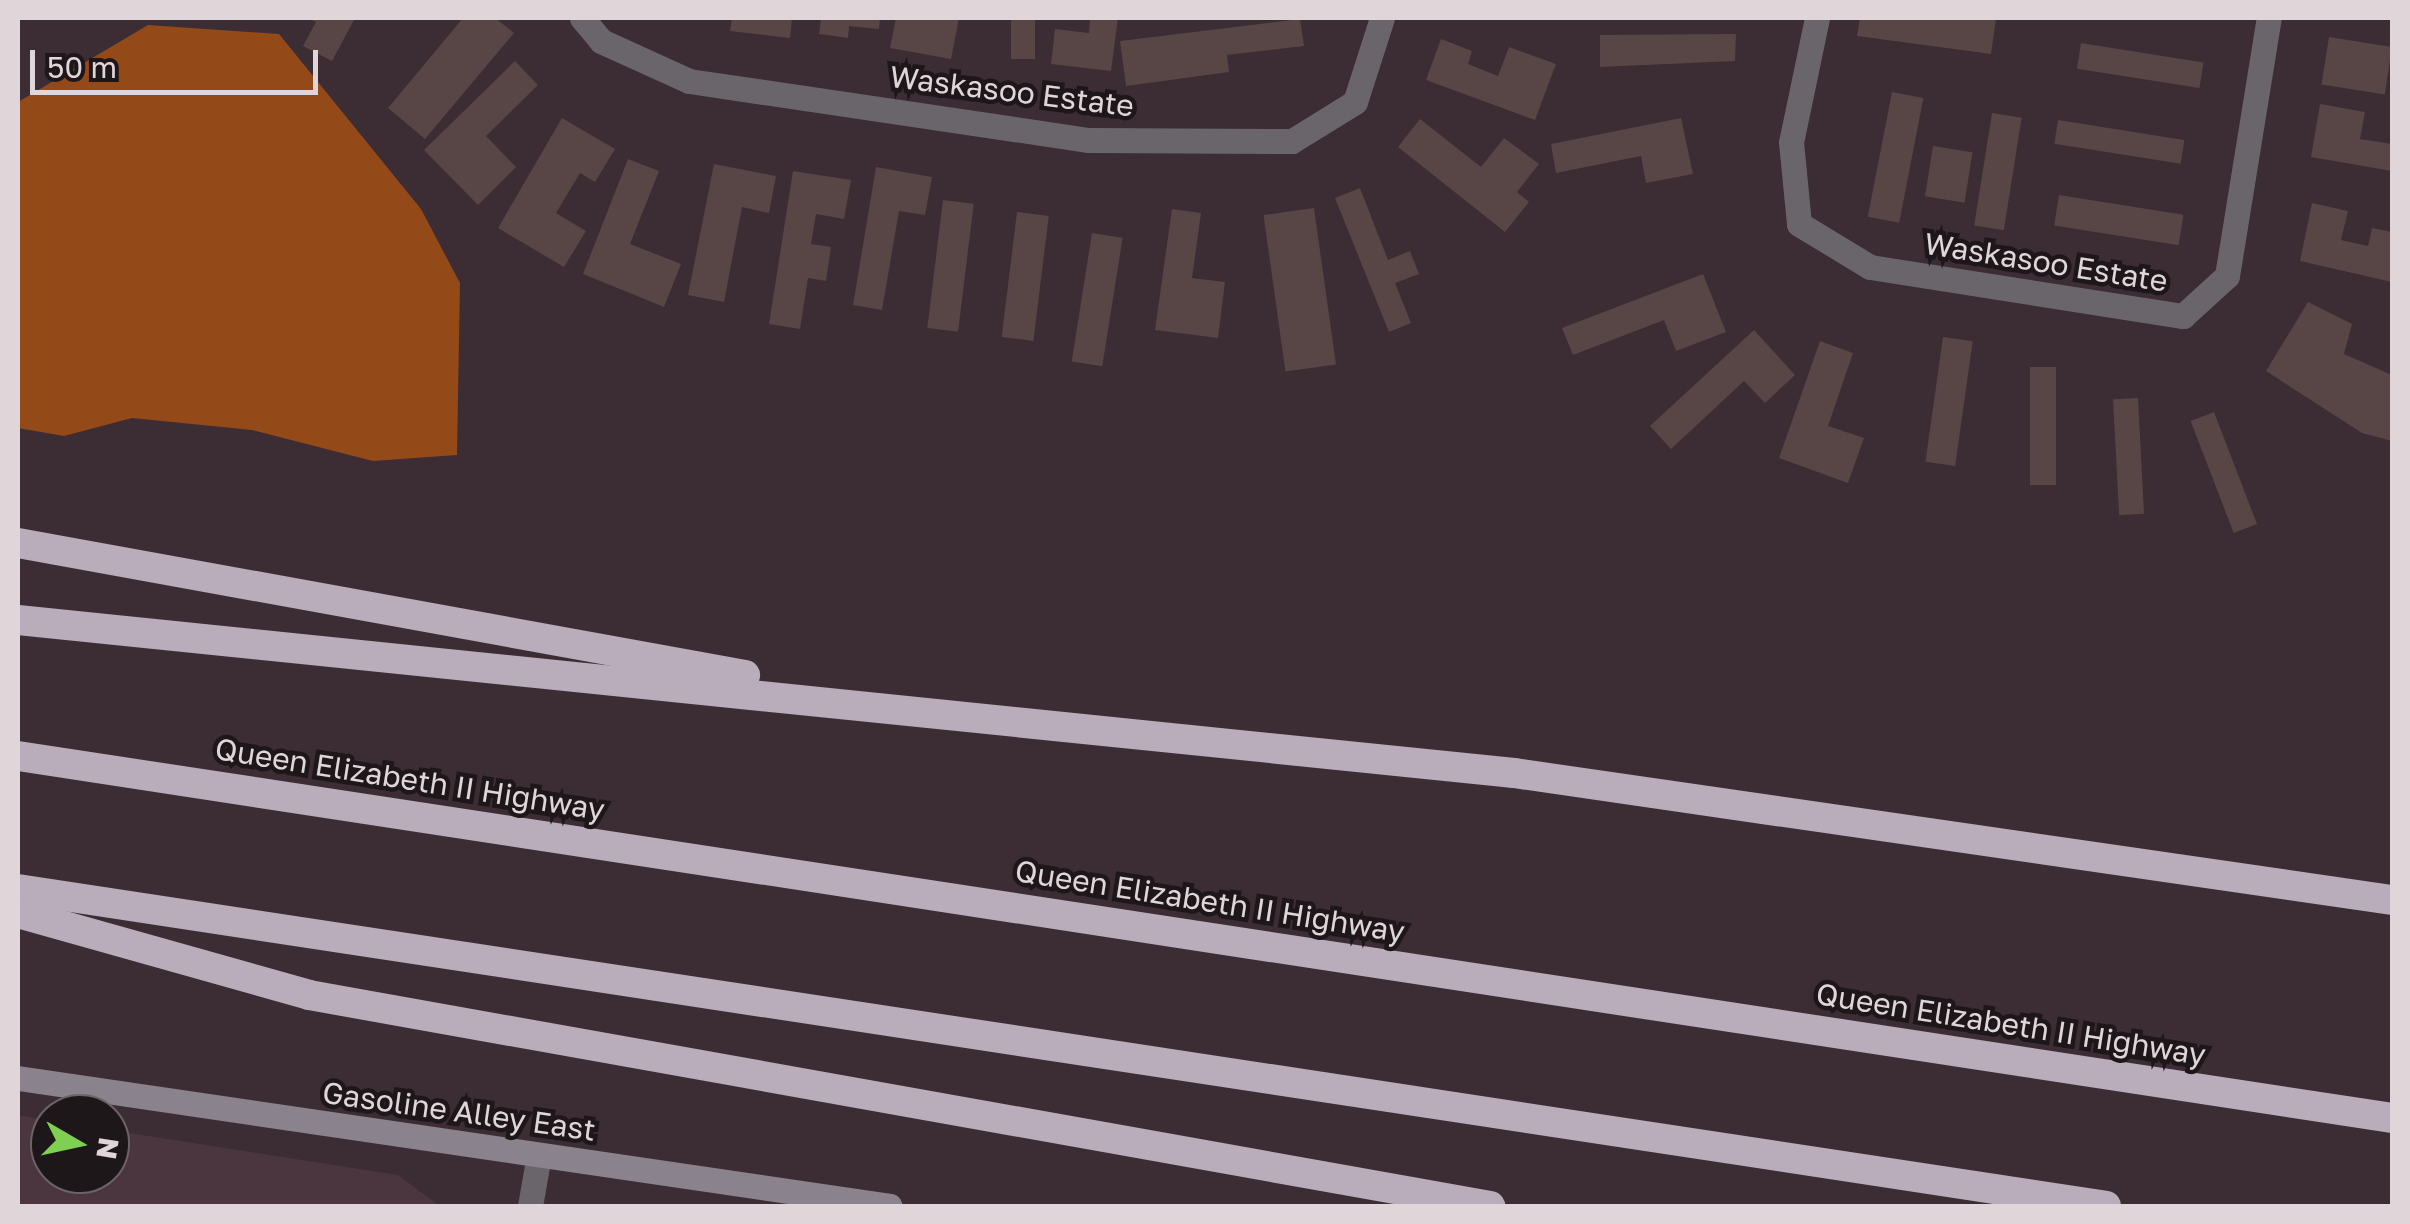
<!DOCTYPE html>
<style>
body{margin:0}
#map{position:relative;width:2410px;height:1224px;overflow:hidden;background:#3c2c33;font-family:"Golos Text",sans-serif}
div>[style]{position:absolute}
.built>*{inset:0;background:#4b353f}
.forest>*{inset:0;background:#944919}
.building>*{inset:0;background:#584545;transform-origin:0 0}
.street>*{height:25px;margin:-12.5px;padding:0 12.5px;transform-origin:12.5px;border-radius:12.5px;background:#6a656b}
.secondary>*{height:25px;margin:-12.5px;padding:0 12.5px;transform-origin:12.5px;border-radius:12.5px;background:#8a828c}
.highway>*{height:30px;margin:-15px;padding:0 15px;transform-origin:15px;border-radius:15px;background:#b9acbb}
span{translate:-50% -50%;white-space:nowrap;text-align:center;line-height:1.15;-webkit-text-stroke:9px #1e171a;paint-order:stroke}
.street-label{font-size:30px;color:#e0d6da}
.frame{position:absolute;inset:0;border:20px solid #e0d6da;pointer-events:none}
.north{position:absolute;left:30px;top:1094px;width:100px;height:100px;box-sizing:border-box;background:#1e171a;border:2px solid #6c6367;border-radius:50%;rotate:99deg;font-size:28px;font-weight:700;line-height:40px;text-align:center;color:#e0d6da}
.north::after{content:'';display:block;margin:auto;width:35px;height:45px;background:#7fd052;clip-path:polygon(50% 0,100% 100%,50% 72%,0 100%)}
.scale{position:absolute;left:30px;top:50px;width:288px;height:45px;box-sizing:border-box;border:5px solid #e0d6da;border-top:0;padding-left:12px;font-size:30px;line-height:35px;white-space:nowrap;color:#e0d6da;-webkit-text-stroke:8px #1e171a;paint-order:stroke}
</style>
<div id="map">
<div class="built">
<i style="clip-path:polygon(18px 1115px,50px 1121px,50px 1174px,110px 1174px,110px 1130px,398px 1175px,440px 1206px,18px 1206px)"></i>
</div>
<div class="forest">
<i style="clip-path:polygon(148px 25px,279px 34px,421px 209px,460px 283px,457px 455px,373px 461px,252px 430px,132px 418px,64px 436px,18px 428px,18px 102px)"></i>
</div>
<div class="building">
<i style="clip-path:polygon(307px 18px,355px 18px,332px 61px,303px 46px,316px 22px)"></i>
<i style="clip-path:polygon(463px 18px,495px 18px,514px 33px,425px 139px,388px 108px)"></i>
<i style="clip-path:polygon(732px 18px,792px 18px,790px 38px,730px 31px)"></i>
<i style="clip-path:polygon(821px 18px,880px 18px,879px 29px,849px 26px,848px 38px,819px 34px)"></i>
<i style="clip-path:polygon(896px 18px,959px 18px,951px 59px,890px 48px)"></i>
<i style="left:1011px;top:18px;width:24px;height:41px"></i>
<i style="clip-path:polygon(1090px 18px,1118px 18px,1111px 71px,1051px 64px,1055px 29px,1089px 33px)"></i>
<i style="clip-path:polygon(1860px 18px,1996px 19px,1991px 54px,1857px 36px)"></i>
<i style="clip-path:polygon(1300px 19px,1304px 46px,1227px 55px,1229px 72px,1126px 86px,1120px 41px)"></i>
<i style="clip-path:polygon(1736px 34px,1735px 61px,1600px 67px,1600px 35px)"></i>
<i style="left:2329px;top:37px;width:64px;height:48px;rotate:9deg"></i>
<i style="clip-path:polygon(1441px 39px,1472px 51px,1468px 64px,1498px 76px,1509px 47px,1556px 64px,1535px 120px,1426px 80px)"></i>
<i style="left:2081px;top:43px;width:124px;height:26px;rotate:9deg"></i>
<i style="clip-path:polygon(515px 61px,538px 85px,486px 136px,516px 167px,478px 205px,424px 150px)"></i>
<i style="left:1892px;top:92px;width:32px;height:127px;rotate:11deg"></i>
<i style="clip-path:polygon(2320px 104px,2365px 112px,2360px 139px,2392px 144px,2392px 171px,2311px 157px)"></i>
<i style="left:1992px;top:113px;width:30px;height:114px;rotate:9deg"></i>
<i style="clip-path:polygon(562px 118px,615px 149px,595px 182px,580px 173px,556px 213px,586px 231px,564px 267px,498px 228px)"></i>
<i style="clip-path:polygon(1681px 118px,1693px 174px,1646px 183px,1641px 156px,1556px 173px,1551px 144px)"></i>
<i style="clip-path:polygon(1420px 119px,1481px 167px,1504px 138px,1539px 164px,1517px 192px,1529px 202px,1505px 232px,1398px 147px)"></i>
<i style="left:2058px;top:120px;width:128px;height:24px;rotate:9deg"></i>
<i style="left:1933px;top:146px;width:40px;height:51px;rotate:9deg"></i>
<i style="clip-path:polygon(628px 159px,659px 171px,630px 244px,681px 264px,664px 307px,583px 274px)"></i>
<i style="clip-path:polygon(714px 164px,776px 176px,769px 213px,742px 207px,724px 302px,688px 295px)"></i>
<i style="clip-path:polygon(876px 167px,932px 177px,925px 215px,899px 211px,882px 310px,853px 305px)"></i>
<i style="clip-path:polygon(793px 171px,851px 180px,844px 219px,816px 214px,811px 244px,831px 247px,826px 281px,808px 278px,800px 329px,769px 324px)"></i>
<i style="clip-path:polygon(1360px 188px,1388px 260px,1410px 251px,1419px 274px,1395px 283px,1411px 323px,1389px 332px,1335px 198px)"></i>
<i style="left:2059px;top:195px;width:126px;height:31px;rotate:9deg"></i>
<i style="left:943px;top:200px;width:31px;height:129px;rotate:7deg"></i>
<i style="clip-path:polygon(2312px 203px,2348px 211px,2341px 240px,2368px 246px,2372px 228px,2392px 232px,2392px 282px,2300px 261px)"></i>
<i style="left:1314px;top:208px;width:158px;height:51px;rotate:82deg"></i>
<i style="clip-path:polygon(1172px 209px,1201px 213px,1192px 278px,1225px 282px,1218px 338px,1155px 330px)"></i>
<i style="left:1017px;top:212px;width:32px;height:126px;rotate:7deg"></i>
<i style="left:1092px;top:233px;width:31px;height:130px;rotate:9deg"></i>
<i style="clip-path:polygon(1703px 274px,1726px 332px,1676px 351px,1664px 320px,1573px 355px,1562px 328px)"></i>
<i style="clip-path:polygon(2308px 302px,2352px 324px,2344px 354px,2392px 375px,2392px 441px,2362px 433px,2266px 371px)"></i>
<i style="clip-path:polygon(1754px 330px,1795px 375px,1765px 403px,1744px 381px,1671px 449px,1650px 426px)"></i>
<i style="left:1943px;top:337px;width:30px;height:126px;rotate:8deg"></i>
<i style="clip-path:polygon(1820px 341px,1853px 353px,1828px 426px,1864px 438px,1848px 483px,1779px 458px)"></i>
<i style="left:2030px;top:367px;width:26px;height:118px"></i>
<i style="left:2138px;top:398px;width:116px;height:25px;rotate:87deg"></i>
<i style="left:2214px;top:412px;width:120px;height:25px;rotate:69deg"></i>
</div>
<div class="street">
<i style="left:582px;top:18px;width:30px;rotate:50deg"></i>
<i style="left:601px;top:41px;width:97px;rotate:24.4deg"></i>
<i style="left:689px;top:81px;width:404px;rotate:8.4deg"></i>
<i style="left:1089px;top:140px;width:203px;rotate:0.3deg"></i>
<i style="left:1292px;top:141px;width:74px;rotate:-31.8deg"></i>
<i style="left:1355px;top:102px;width:88px;rotate:-72.2deg"></i>
<i style="left:1817px;top:18px;width:127px;rotate:101.8deg"></i>
<i style="left:1791px;top:142px;width:82px;rotate:84.4deg"></i>
<i style="left:1799px;top:224px;width:83px;rotate:31.2deg"></i>
<i style="left:1870px;top:267px;width:317px;rotate:8.9deg"></i>
<i style="left:2183px;top:316px;width:59px;rotate:-42.3deg"></i>
<i style="left:2227px;top:276px;width:261px;rotate:-80.8deg"></i>
<i style="left:530px;top:1206px;width:52px;rotate:-80deg"></i>
</div>
<div class="secondary">
<i style="left:18px;top:1078px;width:881px;rotate:8.35deg"></i>
</div>
<div class="highway">
<i style="left:18px;top:543px;width:739px;rotate:10.29deg"></i>
<i style="left:18px;top:620px;width:1504px;rotate:5.84deg"></i>
<i style="left:1514px;top:773px;width:887px;rotate:8.23deg"></i>
<i style="left:18px;top:756px;width:2401px;rotate:8.67deg"></i>
<i style="left:18px;top:889px;width:2112px;rotate:8.63deg"></i>
<i style="left:18px;top:913px;width:302px;rotate:15.7deg"></i>
<i style="left:309px;top:995px;width:1200px;rotate:10.13deg"></i>
</div>
<div class="street-label">
<span style="left:1012px;top:91px;rotate:7deg">Waskasoo Estate</span>
<span style="left:2046px;top:262px;rotate:9deg">Waskasoo Estate</span>
<span style="left:410px;top:779px;rotate:9deg">Queen Elizabeth II Highway</span>
<span style="left:1210px;top:901px;rotate:9deg">Queen Elizabeth II Highway</span>
<span style="left:2011px;top:1024px;rotate:9deg">Queen Elizabeth II Highway</span>
<span style="left:459px;top:1111px;rotate:8deg">Gasoline Alley East</span>
</div>
<div class="frame"></div>
<div class="north">N</div>
<div class="scale">50 m</div>
</div>
